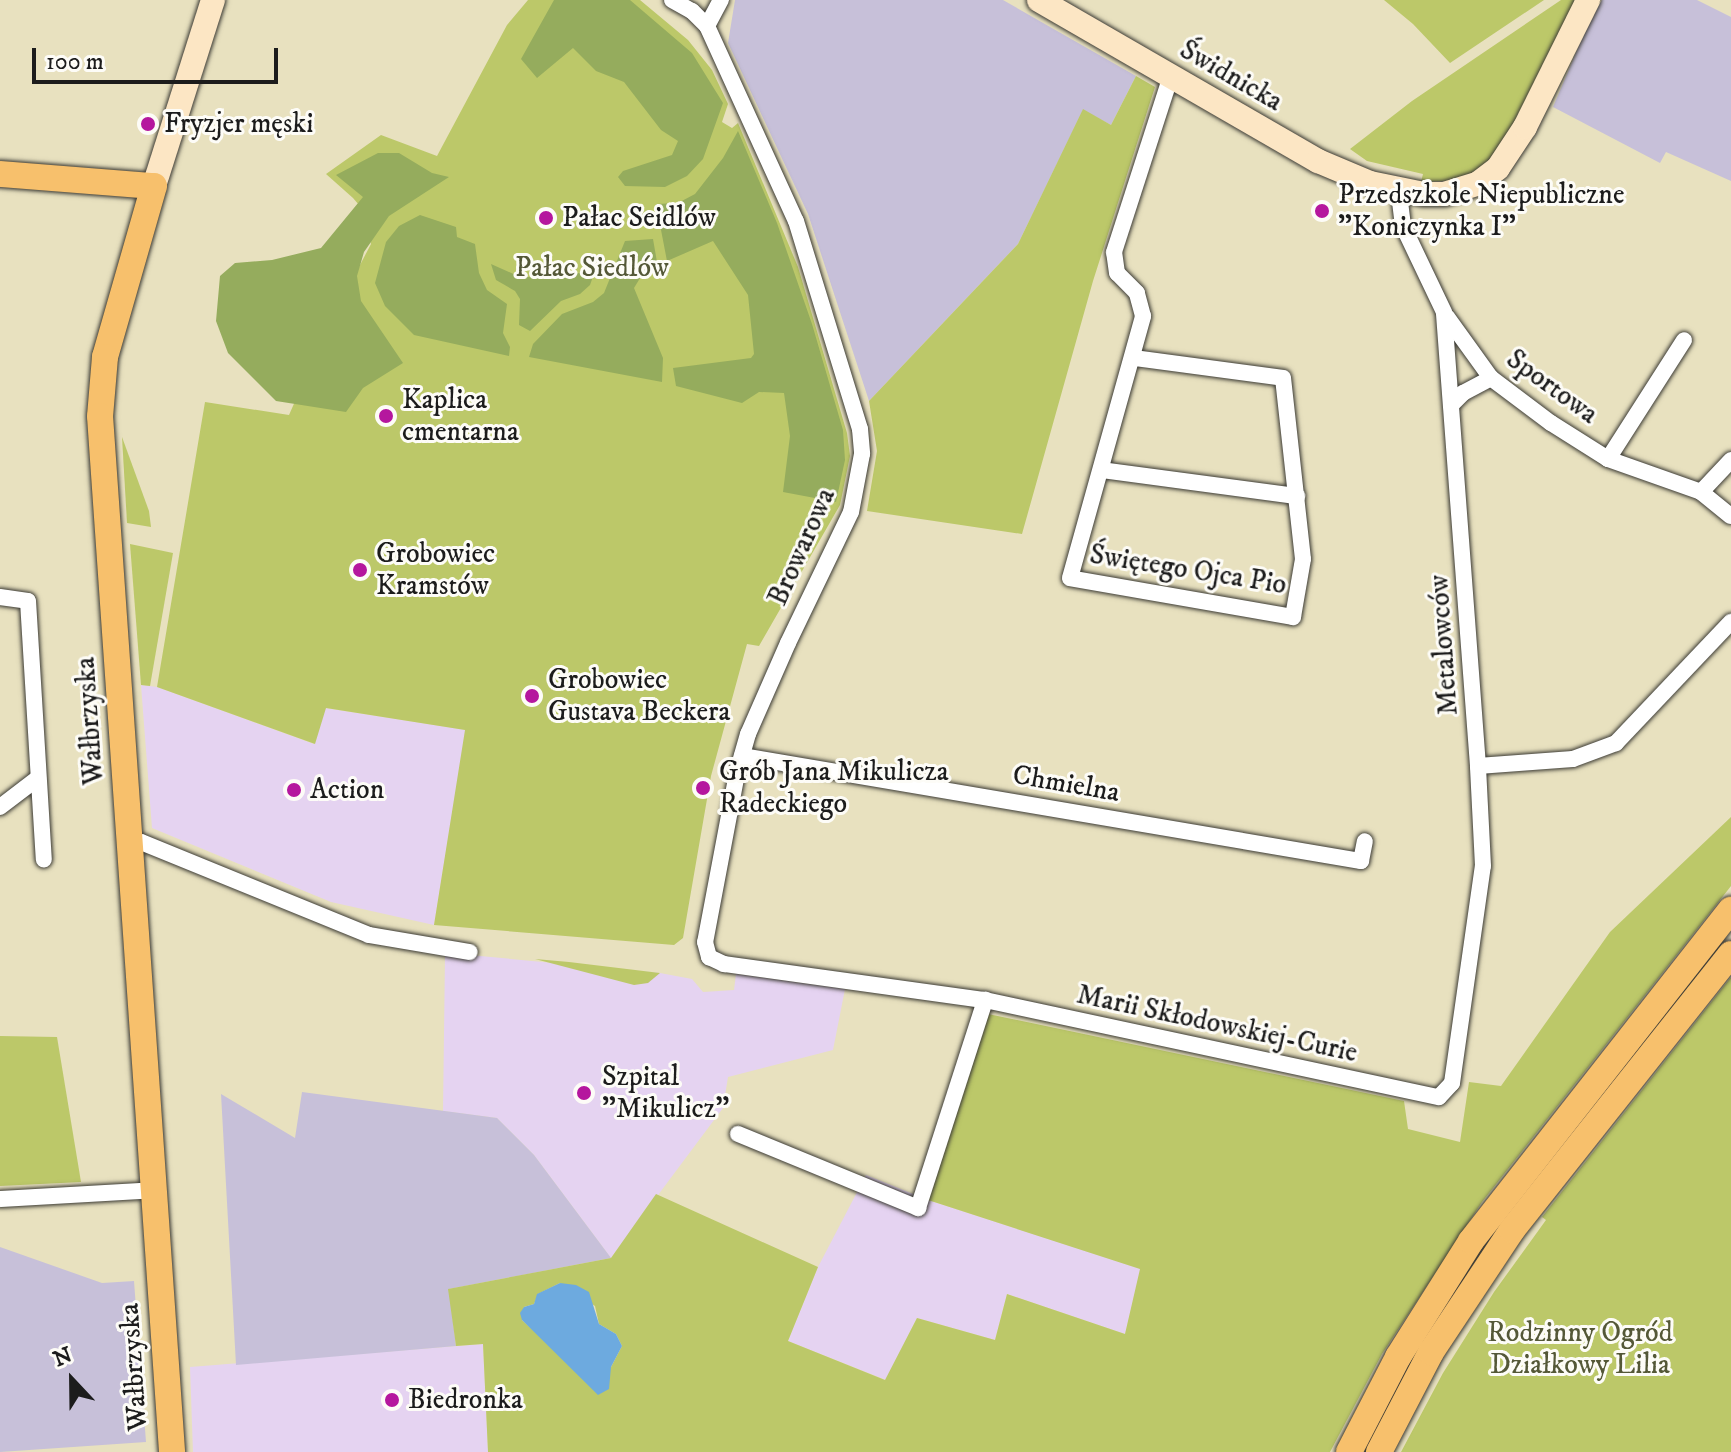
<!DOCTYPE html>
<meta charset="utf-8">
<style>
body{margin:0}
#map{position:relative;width:1731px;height:1452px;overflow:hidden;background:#e8e1bf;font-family:"IM FELL DW Pica",serif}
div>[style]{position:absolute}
.built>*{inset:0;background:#e5d3f1}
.industrial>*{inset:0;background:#c7c0d9}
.green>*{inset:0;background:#bcc869}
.forest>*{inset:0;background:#95ac5d}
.water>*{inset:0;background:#6daadf}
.roads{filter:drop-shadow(0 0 2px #3b3a34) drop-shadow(0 0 2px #3b3a34)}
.street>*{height:16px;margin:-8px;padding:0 8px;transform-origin:8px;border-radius:8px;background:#fff}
.secondary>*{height:24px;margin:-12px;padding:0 12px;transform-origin:12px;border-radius:12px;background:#fce6c4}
.primary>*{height:26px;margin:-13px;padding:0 13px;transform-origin:13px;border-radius:13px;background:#f7c06c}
.dots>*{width:22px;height:22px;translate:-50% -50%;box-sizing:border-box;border:4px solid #fdfcf7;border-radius:50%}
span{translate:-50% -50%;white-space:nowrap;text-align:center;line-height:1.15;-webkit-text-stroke:6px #fdfcf7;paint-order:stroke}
.street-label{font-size:28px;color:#1c1c1c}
.poi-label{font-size:28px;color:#1c1c1c}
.left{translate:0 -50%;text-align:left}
.park-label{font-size:28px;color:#545837}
.north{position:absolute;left:32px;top:1340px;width:80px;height:80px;-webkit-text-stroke:6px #fdfcf7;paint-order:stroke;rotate:338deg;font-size:22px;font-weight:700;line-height:32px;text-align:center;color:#1c1c1c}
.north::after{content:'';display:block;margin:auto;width:28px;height:36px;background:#1c1c1c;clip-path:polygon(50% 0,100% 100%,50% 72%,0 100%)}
.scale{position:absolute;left:32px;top:48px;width:246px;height:36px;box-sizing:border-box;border:4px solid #1c1c1c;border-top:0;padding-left:10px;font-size:24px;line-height:28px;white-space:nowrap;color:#1c1c1c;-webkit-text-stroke:6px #fdfcf7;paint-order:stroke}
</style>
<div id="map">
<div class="built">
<i style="clip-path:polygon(141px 685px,157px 687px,314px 744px,325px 708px,466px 730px,434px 925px,331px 902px,152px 828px)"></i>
<i style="clip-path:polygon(448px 953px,660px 973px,692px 979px,703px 992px,734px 990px,736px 974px,845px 989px,833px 1050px,728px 1077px,723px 1108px,611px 1258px,534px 1155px,497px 1118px,443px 1111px,445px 956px)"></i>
<i style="clip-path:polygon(866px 1175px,928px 1200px,1141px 1269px,1125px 1334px,1007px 1294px,995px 1340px,917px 1318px,886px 1380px,788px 1341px,818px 1267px)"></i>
<i style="clip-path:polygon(483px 1344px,488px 1452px,193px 1452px,190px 1367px)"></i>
</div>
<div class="industrial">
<i style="clip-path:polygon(735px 0,1003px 0,1136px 76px,1111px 125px,1083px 110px,1018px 244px,869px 401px,808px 214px,728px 43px)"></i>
<i style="clip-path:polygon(1602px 0,1697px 0,1731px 17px,1731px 181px,1666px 152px,1660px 163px,1553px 107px,1589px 22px)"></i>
<i style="clip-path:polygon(302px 1092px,497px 1118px,534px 1155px,611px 1258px,449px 1289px,456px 1346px,236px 1365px,221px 1094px,295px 1138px)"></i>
<i style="clip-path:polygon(0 1247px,102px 1283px,134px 1281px,146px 1442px,0 1452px)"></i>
</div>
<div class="green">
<i style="clip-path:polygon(528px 0,640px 0,688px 40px,712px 70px,728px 104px,722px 122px,732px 128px,738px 123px,798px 267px,847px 433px,850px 456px,840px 505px,759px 646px,747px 644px,711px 776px,683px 938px,674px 945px,434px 925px,465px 730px,326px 708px,315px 744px,157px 687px,205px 402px,289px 415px,330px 322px,371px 244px,367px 231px,377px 226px,353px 198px,326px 174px,381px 135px,437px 156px,507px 25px)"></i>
<i style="clip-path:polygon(1384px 0,1544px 0,1450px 63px,1413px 24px)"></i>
<i style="clip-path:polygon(1561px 0,1577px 0,1510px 133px,1495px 156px,1480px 170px,1460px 180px,1421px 182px,1423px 174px,1367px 161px,1350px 149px,1412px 101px)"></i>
<i style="clip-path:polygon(1136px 76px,1155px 87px,1093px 281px,1022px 534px,867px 511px,877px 451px,869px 401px,1018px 244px,1083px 109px,1111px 125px)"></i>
<i style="clip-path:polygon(122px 437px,149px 511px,151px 527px,127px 523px)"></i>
<i style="clip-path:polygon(130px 544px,173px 553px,150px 686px,141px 685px)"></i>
<i style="clip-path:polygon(evenodd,1731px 817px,1731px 886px,1482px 1202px,1382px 1354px,1330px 1452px,488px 1452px,483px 1344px,456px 1346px,448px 1289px,611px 1258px,656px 1194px,818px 1267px,788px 1341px,885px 1380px,917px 1318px,995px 1340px,1007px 1294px,1125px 1334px,1140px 1269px,928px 1200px,988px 1014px,1404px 1101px,1408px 1129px,1460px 1142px,1469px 1082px,1501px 1086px,1610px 932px,1731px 817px,560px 1283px,595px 1306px,599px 1324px,616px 1334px,622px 1346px,611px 1367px,550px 1346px,522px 1320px,524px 1307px,534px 1304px,538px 1294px,560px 1283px)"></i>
<i style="clip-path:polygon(535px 959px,569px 962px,660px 973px,648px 983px,634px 985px)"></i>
<i style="clip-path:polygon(1731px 977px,1731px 1452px,1401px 1452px,1443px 1373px,1494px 1292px,1546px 1220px,1542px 1217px)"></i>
<i style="clip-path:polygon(0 1036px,57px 1037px,81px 1182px,0 1186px)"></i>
</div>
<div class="forest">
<i style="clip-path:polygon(554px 0,630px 0,692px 53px,723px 103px,703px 159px,687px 176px,665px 187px,625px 186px,618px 177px,623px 171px,672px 155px,678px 141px,661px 130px,624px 82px,596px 71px,573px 48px,537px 78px,521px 59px)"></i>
<i style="clip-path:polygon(738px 131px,777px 223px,812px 324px,843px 430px,845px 460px,836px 502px,783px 492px,790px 436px,784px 393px,759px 392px,742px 403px,676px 386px,673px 368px,751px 358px,754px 354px,748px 295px,713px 241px,667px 261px,656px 204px,678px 203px,695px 194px,723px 158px)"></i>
<i style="clip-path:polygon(378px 153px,399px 153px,432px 173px,449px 177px,389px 216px,364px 252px,357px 276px,361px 301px,403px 363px,363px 388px,346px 412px,276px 401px,228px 353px,216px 321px,220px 276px,235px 263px,272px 260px,321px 248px,363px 197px,336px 175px)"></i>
<i style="clip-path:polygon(420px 215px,456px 227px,457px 237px,475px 244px,479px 273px,487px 290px,507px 304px,503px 333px,510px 347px,509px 356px,414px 335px,385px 306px,375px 283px,386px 242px,399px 226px)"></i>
<i style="clip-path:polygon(653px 239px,657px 262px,645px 270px,634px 288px,663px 358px,662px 382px,529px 357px,533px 344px,562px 314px,593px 302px,604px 293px,625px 241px)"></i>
<i style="clip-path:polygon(491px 264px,518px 276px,539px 278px,595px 271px,590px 285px,580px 294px,561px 301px,530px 331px,519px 325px,520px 299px,515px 291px,496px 280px)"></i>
</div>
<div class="water">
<i style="clip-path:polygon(560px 1283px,576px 1285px,589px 1292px,599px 1324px,616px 1334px,622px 1346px,611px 1367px,609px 1389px,598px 1395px,522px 1320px,520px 1313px,524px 1307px,534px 1304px,537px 1294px)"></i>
</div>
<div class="roads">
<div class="street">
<i style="left:672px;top:0;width:23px;rotate:29deg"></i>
<i style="left:692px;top:11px;width:21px;rotate:45deg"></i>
<i style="left:707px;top:26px;width:214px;rotate:65.5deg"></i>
<i style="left:796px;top:221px;width:218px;rotate:72.9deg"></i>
<i style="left:860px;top:429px;width:25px;rotate:85deg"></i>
<i style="left:862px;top:454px;width:59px;rotate:100.7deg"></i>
<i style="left:851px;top:512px;width:145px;rotate:115.7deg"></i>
<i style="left:788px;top:643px;width:99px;rotate:113.7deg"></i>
<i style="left:748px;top:734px;width:35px;rotate:106deg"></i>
<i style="left:738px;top:768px;width:177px;rotate:100.7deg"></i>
<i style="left:705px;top:942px;width:16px;rotate:75deg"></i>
<i style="left:709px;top:957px;width:17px;rotate:25deg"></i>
<i style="left:724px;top:964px;width:263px;rotate:7.9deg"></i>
<i style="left:985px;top:1000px;width:464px;rotate:12.1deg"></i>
<i style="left:1439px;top:1097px;width:19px;rotate:-47deg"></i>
<i style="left:1452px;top:1083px;width:219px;rotate:-81.9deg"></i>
<i style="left:1483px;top:866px;width:100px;rotate:-92.9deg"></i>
<i style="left:1478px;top:766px;width:455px;rotate:-94.3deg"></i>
<i style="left:1444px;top:312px;width:95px;rotate:-115.5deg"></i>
<i style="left:1403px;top:226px;width:35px;rotate:-97deg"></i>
<i style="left:707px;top:26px;width:30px;rotate:-62deg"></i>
<i style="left:1447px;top:317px;width:75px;rotate:54.2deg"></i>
<i style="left:1491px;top:378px;width:75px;rotate:36.9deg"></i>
<i style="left:1551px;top:423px;width:67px;rotate:32.3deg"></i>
<i style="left:1608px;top:459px;width:99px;rotate:19.5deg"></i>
<i style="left:1701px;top:492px;width:38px;rotate:39deg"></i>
<i style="left:1134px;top:358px;width:150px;rotate:7.6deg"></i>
<i style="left:1283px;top:378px;width:182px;rotate:83.7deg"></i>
<i style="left:1303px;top:559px;width:59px;rotate:99.8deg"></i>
<i style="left:1293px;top:617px;width:226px;rotate:-170.1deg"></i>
<i style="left:1070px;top:578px;width:272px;rotate:-74.4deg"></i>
<i style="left:1143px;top:316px;width:24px;rotate:-105deg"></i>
<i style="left:1137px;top:293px;width:28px;rotate:-135deg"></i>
<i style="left:1117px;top:273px;width:21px;rotate:-98deg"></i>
<i style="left:1114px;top:252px;width:185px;rotate:-72.1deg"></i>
<i style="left:1451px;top:405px;width:17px;rotate:-45deg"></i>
<i style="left:1463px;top:393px;width:32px;rotate:-28deg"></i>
<i style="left:1608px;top:459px;width:141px;rotate:-57.4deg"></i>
<i style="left:1101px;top:470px;width:198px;rotate:7.6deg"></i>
<i style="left:1701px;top:492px;width:44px;rotate:-46.8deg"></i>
<i style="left:0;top:597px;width:28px;rotate:8deg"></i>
<i style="left:28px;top:601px;width:259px;rotate:86.5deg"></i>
<i style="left:742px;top:756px;width:628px;rotate:9.63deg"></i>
<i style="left:1361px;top:861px;width:20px;rotate:-79deg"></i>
<i style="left:1478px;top:766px;width:95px;rotate:-4.2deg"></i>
<i style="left:1573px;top:759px;width:46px;rotate:-20.4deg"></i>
<i style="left:1616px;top:743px;width:167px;rotate:-46.5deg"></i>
<i style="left:0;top:807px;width:48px;rotate:-37.3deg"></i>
<i style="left:130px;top:843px;width:11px;rotate:-5deg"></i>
<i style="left:141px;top:842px;width:246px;rotate:22.2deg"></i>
<i style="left:369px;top:935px;width:102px;rotate:9.6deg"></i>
<i style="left:738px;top:1134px;width:195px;rotate:22.3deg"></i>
<i style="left:918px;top:1208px;width:219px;rotate:-72.1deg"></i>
<i style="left:0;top:1199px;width:154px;rotate:-3.3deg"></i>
</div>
<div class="secondary">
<i style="left:1039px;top:0;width:322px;rotate:30deg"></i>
<i style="left:1318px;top:161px;width:56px;rotate:22.9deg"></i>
<i style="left:1370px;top:183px;width:55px;rotate:11.5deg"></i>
<i style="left:1424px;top:194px;width:20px"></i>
<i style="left:1444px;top:194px;width:34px;rotate:-17deg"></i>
<i style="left:1477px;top:184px;width:26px;rotate:-37deg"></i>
<i style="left:1498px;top:168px;width:49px;rotate:-56.6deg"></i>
<i style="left:1525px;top:127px;width:142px;rotate:-63.6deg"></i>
<i style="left:154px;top:186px;width:195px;rotate:-72.4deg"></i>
</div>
<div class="primary">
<i style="left:0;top:174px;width:154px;rotate:4.5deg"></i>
<i style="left:154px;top:186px;width:178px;rotate:106deg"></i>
<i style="left:105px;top:357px;width:59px;rotate:94.8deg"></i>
<i style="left:100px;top:416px;width:1038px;rotate:86.02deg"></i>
<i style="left:1349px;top:1452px;width:107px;rotate:-62.7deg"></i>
<i style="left:1398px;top:1357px;width:137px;rotate:-57.8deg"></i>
<i style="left:1471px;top:1241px;width:421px;rotate:-51.9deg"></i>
<i style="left:1379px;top:1452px;width:113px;rotate:-62.5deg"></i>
<i style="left:1431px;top:1352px;width:146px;rotate:-56.4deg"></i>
<i style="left:1512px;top:1230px;width:352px;rotate:-51.6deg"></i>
</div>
</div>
<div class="dots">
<i style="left:148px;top:124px;background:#b5179e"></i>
<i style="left:1322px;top:211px;background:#b5179e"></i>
<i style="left:546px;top:218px;background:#b5179e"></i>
<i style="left:386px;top:416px;background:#b5179e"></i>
<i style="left:360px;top:570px;background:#b5179e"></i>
<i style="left:532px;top:696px;background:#b5179e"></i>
<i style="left:703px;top:788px;background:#b5179e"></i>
<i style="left:294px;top:790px;background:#b5179e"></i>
<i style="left:584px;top:1093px;background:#b5179e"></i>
<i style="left:392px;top:1400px;background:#b5179e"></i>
</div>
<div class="street-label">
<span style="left:1231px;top:76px;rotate:30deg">Świdnicka</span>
<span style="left:1552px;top:387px;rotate:36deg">Sportowa</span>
<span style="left:802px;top:547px;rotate:-66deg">Browarowa</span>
<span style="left:1188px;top:570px;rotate:9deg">Świętego Ojca Pio</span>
<span style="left:1444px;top:645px;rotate:-94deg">Metalowców</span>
<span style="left:90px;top:721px;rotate:-94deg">Wałbrzyska</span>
<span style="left:1066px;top:784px;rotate:10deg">Chmielna</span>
<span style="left:1217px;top:1024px;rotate:12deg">Marii Skłodowskiej-Curie</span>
<span style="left:134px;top:1367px;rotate:-94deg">Wałbrzyska</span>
</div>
<div class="poi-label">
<span class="left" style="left:164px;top:124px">Fryzjer męski</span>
<span class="left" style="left:1338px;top:211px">Przedszkole Niepubliczne<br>"Koniczynka I"</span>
<span class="left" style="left:562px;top:218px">Pałac Seidlów</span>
<span class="left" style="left:402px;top:416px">Kaplica<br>cmentarna</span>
<span class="left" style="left:376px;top:570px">Grobowiec<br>Kramstów</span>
<span class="left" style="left:548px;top:696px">Grobowiec<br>Gustava Beckera</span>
<span class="left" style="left:719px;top:788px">Grób Jana Mikulicza<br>Radeckiego</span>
<span class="left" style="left:310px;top:790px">Action</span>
<span class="left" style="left:602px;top:1093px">Szpital<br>"Mikulicz"</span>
<span class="left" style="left:408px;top:1400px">Biedronka</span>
</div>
<div class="park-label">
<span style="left:592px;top:268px">Pałac Siedlów</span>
<span style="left:1580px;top:1349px">Rodzinny Ogród<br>Działkowy Lilia</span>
</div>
<div class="north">N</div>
<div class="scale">100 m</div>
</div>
